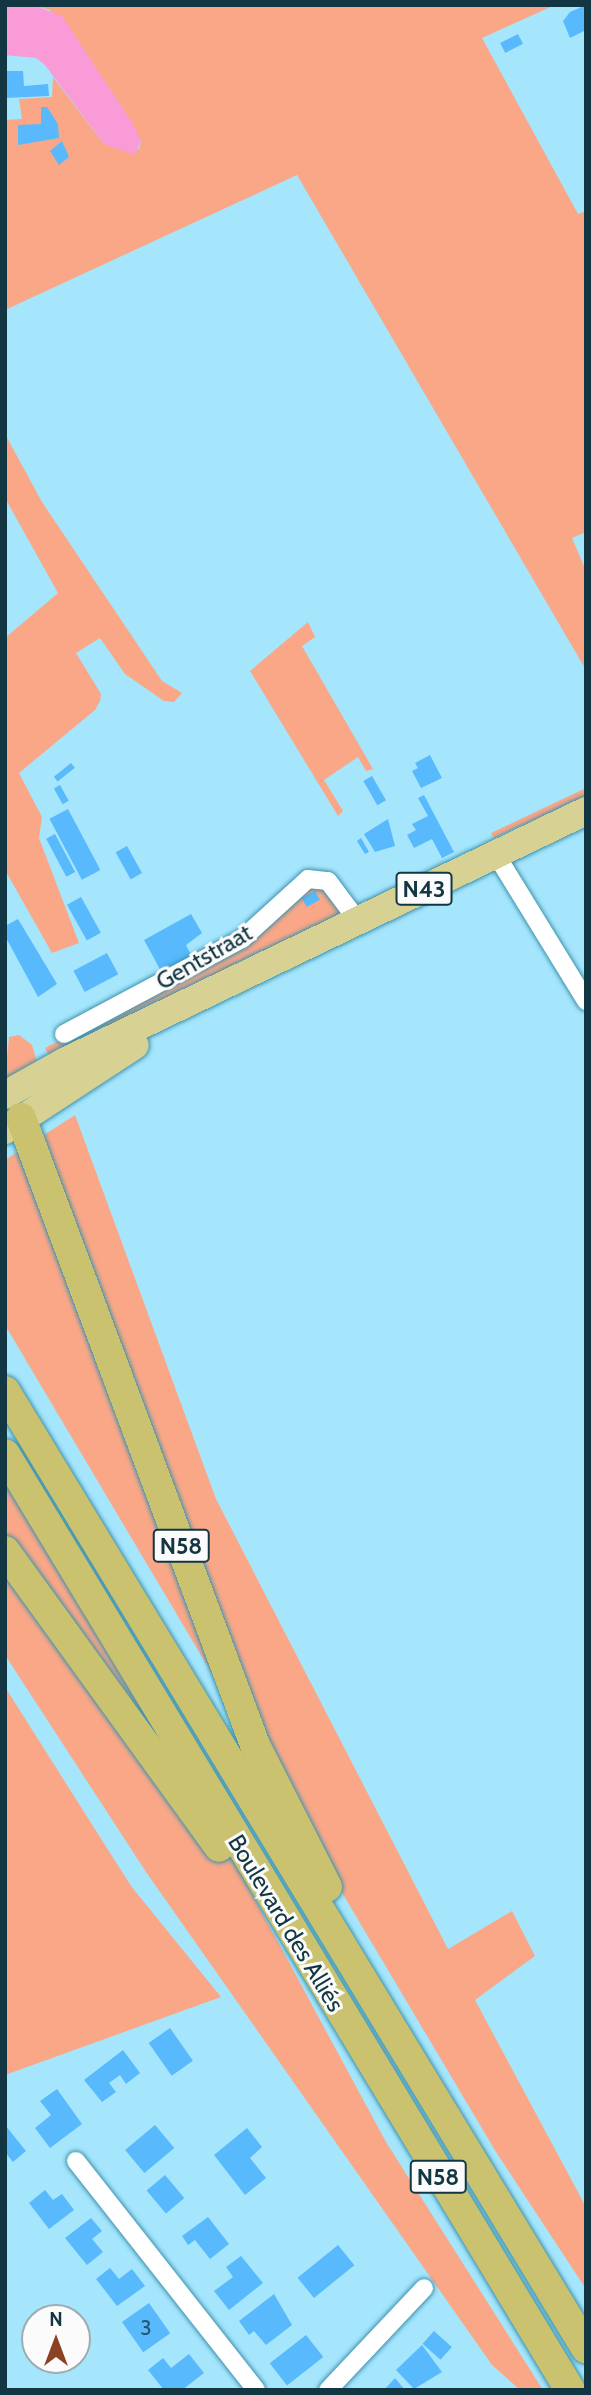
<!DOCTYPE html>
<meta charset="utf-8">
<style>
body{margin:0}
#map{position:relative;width:591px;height:2395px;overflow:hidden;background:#a5e6fd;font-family:Cabin,sans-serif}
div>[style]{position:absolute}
.green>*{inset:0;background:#faa787}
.water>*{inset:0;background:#f99bd6}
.building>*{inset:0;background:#58b9fd;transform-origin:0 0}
.roads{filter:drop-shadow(0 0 2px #3d92ad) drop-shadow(0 0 2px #3d92ad)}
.minor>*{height:18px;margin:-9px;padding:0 9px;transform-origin:9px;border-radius:9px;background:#fff}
.primary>*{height:28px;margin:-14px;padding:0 14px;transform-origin:14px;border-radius:14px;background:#d8d194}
.trunk>*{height:30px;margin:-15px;padding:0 15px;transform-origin:15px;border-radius:15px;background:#cbc270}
span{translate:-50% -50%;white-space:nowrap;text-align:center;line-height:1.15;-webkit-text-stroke:6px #fbfbfb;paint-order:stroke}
.number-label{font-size:21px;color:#245771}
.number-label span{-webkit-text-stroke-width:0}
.shield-label span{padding:2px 5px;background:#fbfbfb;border:2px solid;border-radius:5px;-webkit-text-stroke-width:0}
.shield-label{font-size:23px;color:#123642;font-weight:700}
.street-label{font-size:24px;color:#123642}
.frame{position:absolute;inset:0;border:7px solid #123642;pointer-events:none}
.north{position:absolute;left:21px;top:2304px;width:70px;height:70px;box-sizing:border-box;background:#fbfbfb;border:2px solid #9eacb1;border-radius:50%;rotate:0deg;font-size:19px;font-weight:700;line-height:28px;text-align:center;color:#123642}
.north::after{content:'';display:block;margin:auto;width:24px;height:32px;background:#8a4223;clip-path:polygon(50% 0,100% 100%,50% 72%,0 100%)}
</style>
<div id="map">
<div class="green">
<i style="clip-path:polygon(32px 5px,555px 5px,482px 38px,578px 214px,586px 211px,586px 532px,572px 538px,586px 571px,586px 670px,297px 175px,5px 310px,5px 120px,22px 119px,19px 99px,52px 97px,53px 77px,104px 144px,139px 149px,141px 141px,50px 10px)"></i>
<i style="clip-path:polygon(5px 434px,42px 502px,162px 681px,182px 693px,174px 702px,164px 701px,125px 674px,100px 638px,76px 653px,101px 694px,100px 701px,95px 710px,19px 773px,42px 817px,39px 838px,79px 943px,52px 953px,5px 870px,5px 638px,58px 593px,5px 498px)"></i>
<i style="clip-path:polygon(308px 622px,315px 637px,302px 646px,373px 769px,366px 771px,358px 757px,324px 780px,343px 811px,338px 816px,250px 671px)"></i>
<i style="clip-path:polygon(586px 788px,586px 796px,494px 838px,491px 833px)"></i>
<i style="clip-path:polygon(322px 883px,343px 906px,341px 913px,50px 1058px,45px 1048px,216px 959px,299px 890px)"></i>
<i style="clip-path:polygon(19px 1035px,32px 1045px,37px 1062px,5px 1079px,9px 1037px)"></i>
<i style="clip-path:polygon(75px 1115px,216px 1499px,448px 1949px,512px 1911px,535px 1956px,475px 2000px,586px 2207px,586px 2289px,496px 2152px,5px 1325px,5px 1160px)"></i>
<i style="clip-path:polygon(5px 1454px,79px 1574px,386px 2142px,543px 2390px,520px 2390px,492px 2365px,146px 1872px,5px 1655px)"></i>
<i style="clip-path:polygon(5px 1687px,131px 1886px,221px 1997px,5px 2075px)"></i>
</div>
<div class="water">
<i style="clip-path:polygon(5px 5px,33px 5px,62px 16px,133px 124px,141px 141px,135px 155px,104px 144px,45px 65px,36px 58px,5px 55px)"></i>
</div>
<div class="building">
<i style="clip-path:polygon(586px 5px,586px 30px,570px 38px,563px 21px,570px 12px)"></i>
<i style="left:518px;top:34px;width:11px;height:20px;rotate:63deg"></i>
<i style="clip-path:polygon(5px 71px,23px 71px,24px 86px,48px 84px,49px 96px,5px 98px)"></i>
<i style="clip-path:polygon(41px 107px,47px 107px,58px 124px,59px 138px,18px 145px,18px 125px,41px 124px)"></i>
<i style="clip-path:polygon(62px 141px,69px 157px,59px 165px,50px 151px)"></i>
<i style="clip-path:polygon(430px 755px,442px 778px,421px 788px,412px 771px,418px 768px,415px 763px)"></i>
<i style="left:71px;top:763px;width:6px;height:22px;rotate:51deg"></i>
<i style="left:372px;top:776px;width:28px;height:10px;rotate:60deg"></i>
<i style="left:60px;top:785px;width:18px;height:7px;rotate:61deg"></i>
<i style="clip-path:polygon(424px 795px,454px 852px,442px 858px,432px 839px,414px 848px,407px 835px,416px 830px,412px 824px,428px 816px,418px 798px)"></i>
<i style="left:68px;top:809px;width:69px;height:21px;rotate:62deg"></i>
<i style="clip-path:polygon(388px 819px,395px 846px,375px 852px,364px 834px)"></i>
<i style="left:55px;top:834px;width:43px;height:10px;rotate:62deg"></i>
<i style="clip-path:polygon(361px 838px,369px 852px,365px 854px,357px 841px)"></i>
<i style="left:127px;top:846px;width:31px;height:13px;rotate:61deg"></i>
<i style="left:315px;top:891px;width:10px;height:15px;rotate:61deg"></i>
<i style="left:81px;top:897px;width:41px;height:16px;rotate:61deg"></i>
<i style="clip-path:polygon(191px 914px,202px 933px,186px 945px,192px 957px,162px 973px,144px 940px)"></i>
<i style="clip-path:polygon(18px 919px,57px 984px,38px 997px,5px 936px,5px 926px)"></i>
<i style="left:107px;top:953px;width:24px;height:38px;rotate:62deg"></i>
<i style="left:170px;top:2028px;width:40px;height:26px;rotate:55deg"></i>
<i style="clip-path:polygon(123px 2050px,140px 2073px,126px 2084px,120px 2075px,109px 2083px,116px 2092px,102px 2102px,84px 2080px)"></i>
<i style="clip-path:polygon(57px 2089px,82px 2124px,50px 2148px,35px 2128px,51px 2115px,40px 2101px)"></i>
<i style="clip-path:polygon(5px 2125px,26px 2151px,13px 2162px,5px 2152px)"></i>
<i style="left:155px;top:2125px;width:30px;height:39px;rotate:50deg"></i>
<i style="clip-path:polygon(247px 2128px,262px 2147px,250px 2158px,266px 2178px,245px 2195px,214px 2155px)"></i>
<i style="left:165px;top:2175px;width:30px;height:24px;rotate:50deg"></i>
<i style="clip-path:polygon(45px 2190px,53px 2200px,62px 2194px,74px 2210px,49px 2229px,29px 2203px)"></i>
<i style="clip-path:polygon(208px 2217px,229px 2244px,210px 2259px,195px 2240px,188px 2245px,182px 2236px)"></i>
<i style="clip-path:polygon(91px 2218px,102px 2231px,92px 2239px,103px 2252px,87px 2265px,65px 2238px)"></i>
<i style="left:338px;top:2245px;width:26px;height:52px;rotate:51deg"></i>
<i style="clip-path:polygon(241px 2256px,263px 2283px,229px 2310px,214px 2291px,233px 2277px,226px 2267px)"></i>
<i style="clip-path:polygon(110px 2268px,119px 2279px,132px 2269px,145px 2286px,117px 2306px,96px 2279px)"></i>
<i style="clip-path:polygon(274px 2294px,292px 2325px,266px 2345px,254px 2331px,249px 2335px,239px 2321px)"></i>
<i style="left:149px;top:2303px;width:37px;height:33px;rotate:55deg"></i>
<i style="left:434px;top:2331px;width:24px;height:17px;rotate:42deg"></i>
<i style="left:306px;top:2335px;width:28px;height:46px;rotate:52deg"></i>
<i style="clip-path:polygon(422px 2345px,442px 2372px,414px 2389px,396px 2370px)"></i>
<i style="clip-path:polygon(189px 2354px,204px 2373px,182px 2390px,164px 2390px,148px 2370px,163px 2358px,171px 2368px)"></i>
<i style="clip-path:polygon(395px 2378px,405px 2390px,384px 2390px)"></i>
</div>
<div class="roads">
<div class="minor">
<i style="left:495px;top:853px;width:174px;rotate:58.4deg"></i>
<i style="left:64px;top:1034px;width:202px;rotate:-28.1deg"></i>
<i style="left:242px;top:939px;width:89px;rotate:-42.3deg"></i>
<i style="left:308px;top:879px;width:20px;rotate:6deg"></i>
<i style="left:328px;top:881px;width:50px;rotate:53.1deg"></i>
<i style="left:76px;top:2161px;width:291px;rotate:51.8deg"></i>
<i style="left:328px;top:2390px;width:140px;rotate:-46.7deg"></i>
</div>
<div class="primary">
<i style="left:5px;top:1095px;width:68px;rotate:-29.2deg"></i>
<i style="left:64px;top:1062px;width:579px;rotate:-25.68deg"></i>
<i style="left:5px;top:1130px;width:155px;rotate:-33.2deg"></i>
</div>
<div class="trunk">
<i style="left:21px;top:1118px;width:669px;rotate:69.53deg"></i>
<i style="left:255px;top:1745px;width:159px;rotate:63.1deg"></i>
<i style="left:5px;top:1391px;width:1120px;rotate:58.74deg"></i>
<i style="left:5px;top:1454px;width:1093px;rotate:58.88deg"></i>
<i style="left:5px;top:1551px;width:365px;rotate:54.1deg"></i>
</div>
</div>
<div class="number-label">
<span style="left:146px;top:2328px">3</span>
</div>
<div class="shield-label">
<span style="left:424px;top:889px">N43</span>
<span style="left:181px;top:1546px">N58</span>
<span style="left:438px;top:2177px">N58</span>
</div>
<div class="street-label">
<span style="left:204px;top:957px;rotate:-30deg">Gentstraat</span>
<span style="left:286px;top:1923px;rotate:59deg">Boulevard des Alliés</span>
</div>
<div class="frame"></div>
<div class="north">N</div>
</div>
